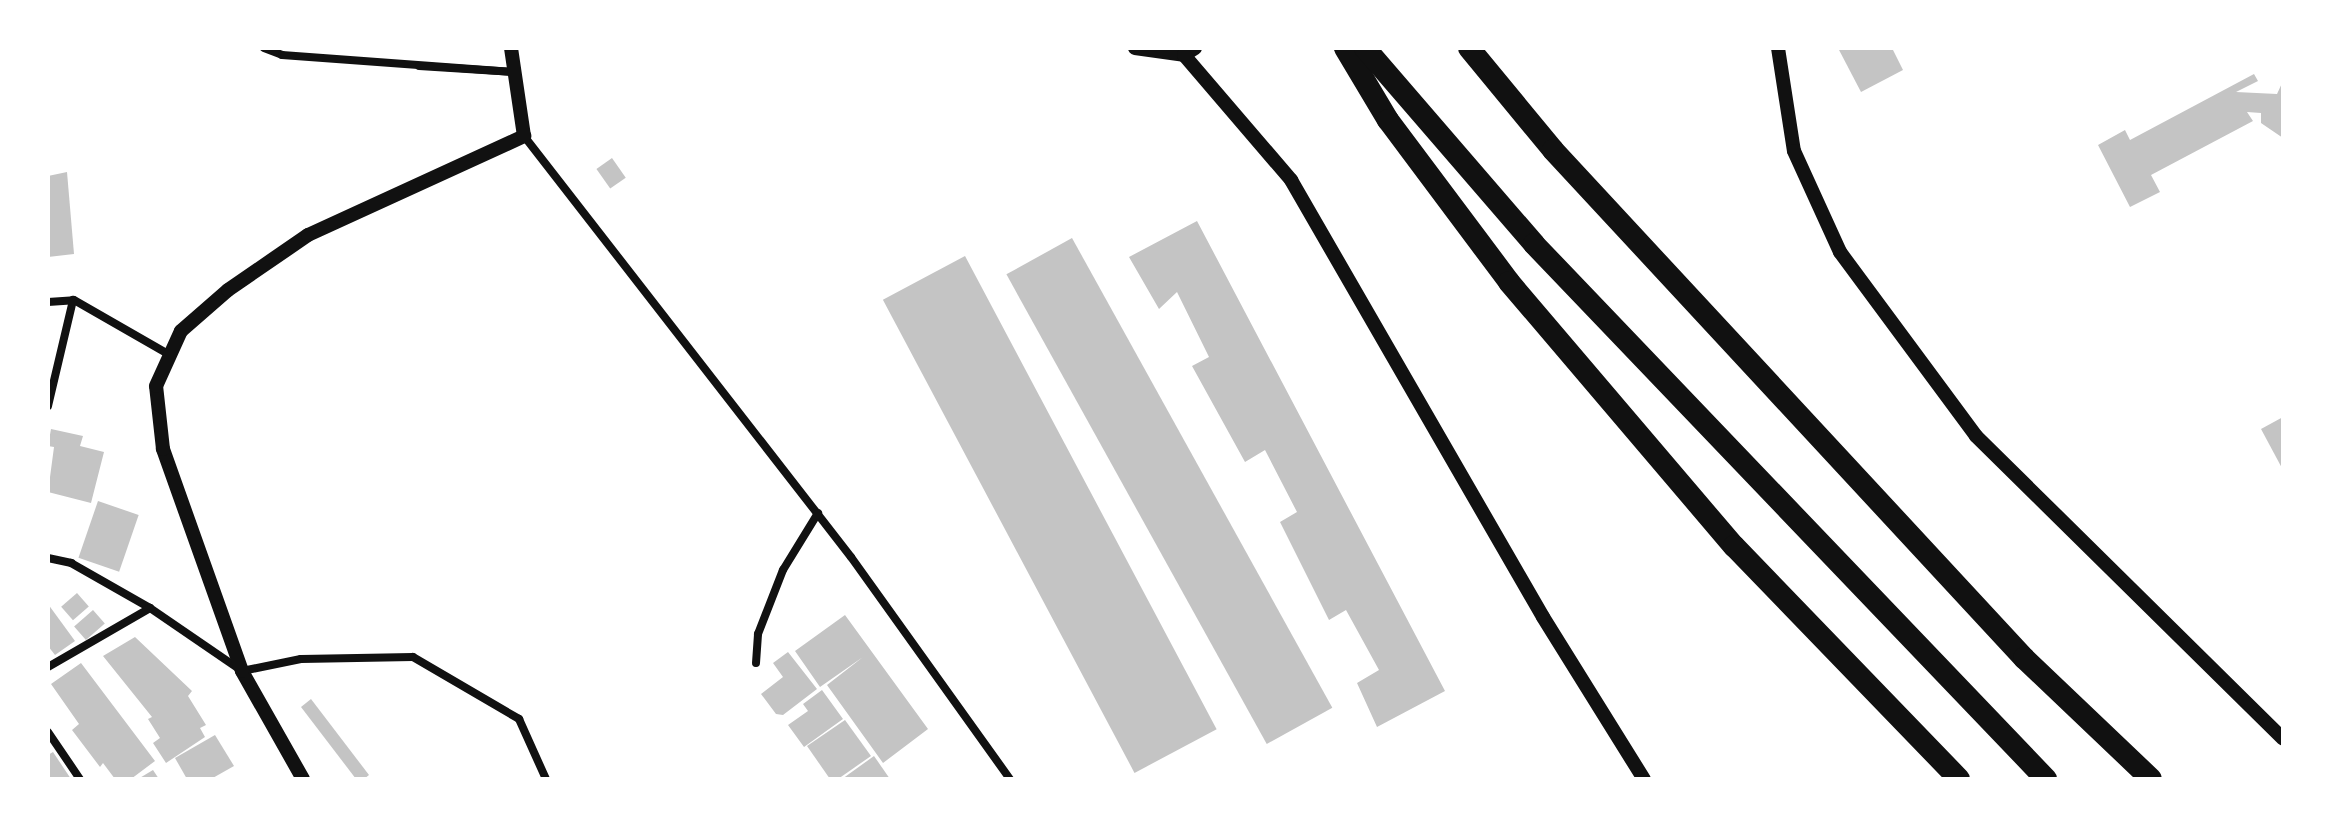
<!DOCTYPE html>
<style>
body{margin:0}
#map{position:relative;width:2331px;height:827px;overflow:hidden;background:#fff;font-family:"Source Serif 4",serif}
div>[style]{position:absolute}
.building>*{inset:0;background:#c4c4c4;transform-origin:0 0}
.minor>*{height:8px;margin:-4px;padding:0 4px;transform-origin:4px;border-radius:4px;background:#111}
.tertiary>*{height:14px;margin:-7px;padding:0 7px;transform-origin:7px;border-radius:7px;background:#111}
.trunk>*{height:22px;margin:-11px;padding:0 11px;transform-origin:11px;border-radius:11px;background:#111}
span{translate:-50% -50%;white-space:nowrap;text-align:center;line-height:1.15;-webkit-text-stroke:6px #fff;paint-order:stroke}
.frame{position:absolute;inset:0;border:50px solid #fff;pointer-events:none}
</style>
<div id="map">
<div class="building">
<i style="clip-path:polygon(1838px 48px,1892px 48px,1903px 70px,1861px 92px)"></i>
<i style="clip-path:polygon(2254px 74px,2258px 81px,2236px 92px,2277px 94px,2283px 81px,2283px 138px,2261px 123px,2261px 113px,2247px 112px,2253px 121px,2151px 175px,2160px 192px,2130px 207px,2098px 145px,2125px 130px,2130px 140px)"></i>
<i style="left:612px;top:158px;width:24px;height:19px;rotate:55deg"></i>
<i style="clip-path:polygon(67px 172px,74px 254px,48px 257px,48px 176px)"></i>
<i style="clip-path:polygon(1197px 221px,1445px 691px,1377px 727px,1357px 683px,1379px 670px,1346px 610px,1329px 620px,1280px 522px,1297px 512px,1265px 450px,1245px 462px,1192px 366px,1209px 357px,1177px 292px,1159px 309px,1129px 257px)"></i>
<i style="left:1072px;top:238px;width:537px;height:75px;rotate:61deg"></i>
<i style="left:965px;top:256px;width:536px;height:93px;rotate:62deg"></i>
<i style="clip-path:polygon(2283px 417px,2283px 470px,2261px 429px)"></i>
<i style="clip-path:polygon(51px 429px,83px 436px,80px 446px,104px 452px,91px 503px,48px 492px,54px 447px,48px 446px)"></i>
<i style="left:98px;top:501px;width:43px;height:60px;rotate:19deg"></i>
<i style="left:77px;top:593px;width:18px;height:21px;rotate:49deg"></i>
<i style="clip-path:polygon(48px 604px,75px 641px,55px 655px,48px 646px)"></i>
<i style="left:93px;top:610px;width:18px;height:25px;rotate:49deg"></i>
<i style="clip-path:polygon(845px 615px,928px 729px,883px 763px,827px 685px,863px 657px,820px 687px,795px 651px)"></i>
<i style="clip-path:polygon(135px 637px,192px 691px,188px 696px,206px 725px,200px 728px,205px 737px,166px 763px,153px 743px,160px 738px,148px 719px,152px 717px,103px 656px)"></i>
<i style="clip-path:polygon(788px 652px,817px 689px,783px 715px,776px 714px,761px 694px,783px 677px,773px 663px)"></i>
<i style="clip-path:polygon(81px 663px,155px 761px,131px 779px,115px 779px,103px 763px,100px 767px,72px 730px,79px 724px,51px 684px)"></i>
<i style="clip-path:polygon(822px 690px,843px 719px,804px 747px,788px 725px,808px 711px,803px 704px)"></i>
<i style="clip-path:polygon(311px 699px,369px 775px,364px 779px,356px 779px,301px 707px)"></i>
<i style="clip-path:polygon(845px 720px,871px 756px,838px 779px,830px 779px,807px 746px)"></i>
<i style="clip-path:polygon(215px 735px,234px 766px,211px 779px,187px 779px,175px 758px)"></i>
<i style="clip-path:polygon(53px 752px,71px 779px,48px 779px,48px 755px)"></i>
<i style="clip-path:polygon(874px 756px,890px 779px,842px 779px)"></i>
<i style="clip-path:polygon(153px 770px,159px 779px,138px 779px)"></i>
</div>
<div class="minor">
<i style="left:264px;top:48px;width:19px;rotate:21deg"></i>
<i style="left:282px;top:55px;width:232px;rotate:4.2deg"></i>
<i style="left:513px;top:72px;width:94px;rotate:-176.3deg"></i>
<i style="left:524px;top:136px;width:533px;rotate:52.16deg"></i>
<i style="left:851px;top:557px;width:273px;rotate:54.4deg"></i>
<i style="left:48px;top:302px;width:26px;rotate:-4deg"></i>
<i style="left:74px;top:300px;width:111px;rotate:29.8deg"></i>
<i style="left:48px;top:406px;width:109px;rotate:-76.7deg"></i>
<i style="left:48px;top:558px;width:24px;rotate:12deg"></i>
<i style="left:71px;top:563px;width:91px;rotate:29.7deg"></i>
<i style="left:150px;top:608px;width:112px;rotate:34.4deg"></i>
<i style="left:242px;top:671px;width:60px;rotate:-11.5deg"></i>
<i style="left:301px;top:659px;width:112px;rotate:-1deg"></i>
<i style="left:413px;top:657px;width:123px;rotate:30.3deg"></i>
<i style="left:519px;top:719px;width:66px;rotate:65.8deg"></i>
<i style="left:756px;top:663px;width:29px;rotate:-86deg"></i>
<i style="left:758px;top:634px;width:69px;rotate:-68.7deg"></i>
<i style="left:783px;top:570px;width:67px;rotate:-58.4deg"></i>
<i style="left:48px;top:667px;width:118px;rotate:-30deg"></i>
<i style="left:48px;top:732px;width:57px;rotate:55.8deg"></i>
</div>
<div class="tertiary">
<i style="left:1135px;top:48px;width:49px;rotate:8.1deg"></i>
<i style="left:1184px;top:55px;width:13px;rotate:-32deg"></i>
<i style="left:1778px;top:48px;width:104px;rotate:81.2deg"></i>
<i style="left:1794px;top:151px;width:111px;rotate:65.5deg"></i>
<i style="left:1840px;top:252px;width:229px;rotate:53.5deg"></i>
<i style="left:1976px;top:436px;width:431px;rotate:44.6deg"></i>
<i style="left:1184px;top:55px;width:165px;rotate:49.4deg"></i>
<i style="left:1291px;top:180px;width:504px;rotate:60.03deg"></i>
<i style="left:1543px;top:617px;width:191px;rotate:58.1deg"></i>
<i style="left:303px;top:779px;width:124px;rotate:-119.5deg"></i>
<i style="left:242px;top:671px;width:236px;rotate:-109.6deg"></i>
<i style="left:163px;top:449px;width:63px;rotate:-96.3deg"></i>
<i style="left:156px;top:386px;width:60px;rotate:-65.6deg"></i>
<i style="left:181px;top:331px;width:62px;rotate:-41.1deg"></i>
<i style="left:228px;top:290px;width:97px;rotate:-34.5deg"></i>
<i style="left:308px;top:235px;width:238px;rotate:-24.6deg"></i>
<i style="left:524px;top:136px;width:89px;rotate:-98.4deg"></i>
</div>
<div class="trunk">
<i style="left:1345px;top:48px;width:84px;rotate:59.2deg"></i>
<i style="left:1388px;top:120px;width:202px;rotate:53.2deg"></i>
<i style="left:1509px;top:282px;width:347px;rotate:49.6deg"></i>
<i style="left:1734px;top:546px;width:324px;rotate:46deg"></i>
<i style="left:1365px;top:48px;width:259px;rotate:49.2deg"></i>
<i style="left:1534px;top:244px;width:741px;rotate:46.26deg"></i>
<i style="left:1469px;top:48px;width:132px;rotate:50.5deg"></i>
<i style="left:1553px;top:150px;width:693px;rotate:47.16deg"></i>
<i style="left:2024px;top:658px;width:175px;rotate:43.6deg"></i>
</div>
<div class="frame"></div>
</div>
